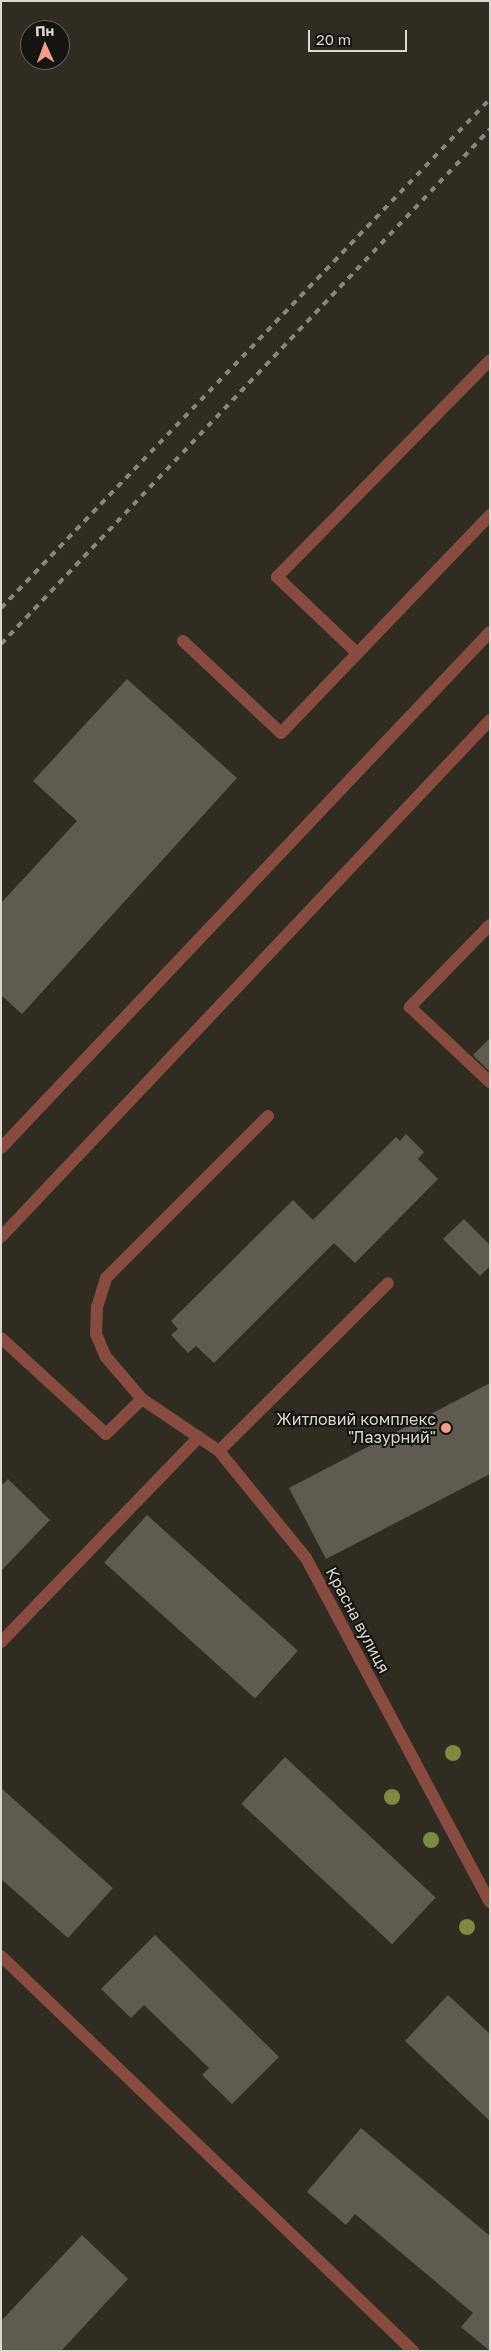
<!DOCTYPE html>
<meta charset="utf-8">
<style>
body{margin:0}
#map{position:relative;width:491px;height:2352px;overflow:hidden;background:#302c22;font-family:"Golos Text",sans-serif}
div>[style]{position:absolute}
.building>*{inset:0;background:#605b50;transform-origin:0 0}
.minor>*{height:12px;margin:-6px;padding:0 6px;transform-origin:6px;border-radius:6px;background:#874b3f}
.rail>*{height:4px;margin-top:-2px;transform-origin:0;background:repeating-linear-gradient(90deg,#8a867f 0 6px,transparent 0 12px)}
.trees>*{width:16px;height:16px;margin:-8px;border-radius:50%;background:#7e8b3f}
.dots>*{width:14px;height:14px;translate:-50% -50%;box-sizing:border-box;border:2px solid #161410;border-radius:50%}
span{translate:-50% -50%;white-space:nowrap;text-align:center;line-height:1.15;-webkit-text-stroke:4px #161410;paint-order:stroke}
.poi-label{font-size:16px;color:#dbd8d2}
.right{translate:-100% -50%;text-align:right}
.street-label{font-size:16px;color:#dbd8d2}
.frame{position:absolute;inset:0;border:2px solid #dbd8d2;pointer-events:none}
.north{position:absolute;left:20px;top:20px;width:50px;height:50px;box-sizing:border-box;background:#161410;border:1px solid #65625e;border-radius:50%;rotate:358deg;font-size:14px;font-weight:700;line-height:20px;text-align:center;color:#dbd8d2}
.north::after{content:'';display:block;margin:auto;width:18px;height:22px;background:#f49d8c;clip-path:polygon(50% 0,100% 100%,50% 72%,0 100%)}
.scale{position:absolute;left:308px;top:30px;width:99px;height:22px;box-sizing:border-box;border:2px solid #dbd8d2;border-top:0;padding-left:6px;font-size:15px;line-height:18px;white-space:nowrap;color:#dbd8d2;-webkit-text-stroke:4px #161410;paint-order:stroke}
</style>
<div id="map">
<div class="building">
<i style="clip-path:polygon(127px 679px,237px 778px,22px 1014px,1px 995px,1px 903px,77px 821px,33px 781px)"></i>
<i style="clip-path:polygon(490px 1038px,490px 1072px,473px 1055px)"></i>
<i style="clip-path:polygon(406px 1134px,424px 1152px,418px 1159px,438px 1179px,355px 1263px,334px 1243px,214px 1363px,196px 1346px,188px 1353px,171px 1335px,178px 1329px,171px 1321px,293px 1200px,313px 1220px,396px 1137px,400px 1141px)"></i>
<i style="clip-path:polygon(464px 1219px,490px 1245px,490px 1266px,480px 1276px,443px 1239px)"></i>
<i style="clip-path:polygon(490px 1383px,490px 1474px,326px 1559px,289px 1488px)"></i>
<i style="clip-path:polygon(8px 1479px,50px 1520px,1px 1571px,1px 1486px)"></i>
<i style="left:147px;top:1515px;width:203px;height:64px;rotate:42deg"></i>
<i style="left:285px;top:1757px;width:206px;height:64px;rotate:43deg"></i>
<i style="clip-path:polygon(1px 1788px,113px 1888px,68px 1938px,1px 1879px)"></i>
<i style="clip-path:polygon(155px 1935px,279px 2057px,232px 2104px,202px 2075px,209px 2068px,144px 2005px,131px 2018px,101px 1989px)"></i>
<i style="clip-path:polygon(448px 1995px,490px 2034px,490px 2121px,405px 2041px)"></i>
<i style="clip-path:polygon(361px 2128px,490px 2236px,490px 2351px,461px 2327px,473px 2313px,355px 2214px,346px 2225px,307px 2192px)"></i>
<i style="clip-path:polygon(82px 2235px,128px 2279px,61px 2351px,1px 2351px,1px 2321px)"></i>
</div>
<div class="minor">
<i style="left:183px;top:641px;width:134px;rotate:43.2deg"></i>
<i style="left:281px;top:733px;width:302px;rotate:-46.2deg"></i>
<i style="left:356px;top:652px;width:109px;rotate:-136.5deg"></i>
<i style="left:277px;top:577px;width:304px;rotate:-45.5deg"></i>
<i style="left:490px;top:925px;width:115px;rotate:134.3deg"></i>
<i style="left:410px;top:1007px;width:110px;rotate:43.2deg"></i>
<i style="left:268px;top:1116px;width:229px;rotate:135deg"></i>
<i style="left:106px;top:1278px;width:30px;rotate:107deg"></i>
<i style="left:97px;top:1307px;width:27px;rotate:92deg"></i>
<i style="left:96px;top:1334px;width:25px;rotate:67deg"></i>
<i style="left:106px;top:1357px;width:55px;rotate:49.4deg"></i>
<i style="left:142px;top:1399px;width:93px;rotate:34deg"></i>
<i style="left:219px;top:1451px;width:138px;rotate:50.9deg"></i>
<i style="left:306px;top:1558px;width:390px;rotate:61.9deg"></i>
<i style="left:1px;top:1148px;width:711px;rotate:-46.54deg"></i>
<i style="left:1px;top:1237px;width:712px;rotate:-46.59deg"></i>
<i style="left:1px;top:1338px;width:142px;rotate:42.4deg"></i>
<i style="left:106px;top:1434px;width:50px;rotate:-44.2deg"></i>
<i style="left:219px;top:1451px;width:238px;rotate:-44.8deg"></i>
<i style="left:1px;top:1642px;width:285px;rotate:-46deg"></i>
<i style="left:1px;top:1956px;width:571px;rotate:43.79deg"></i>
</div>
<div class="rail">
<i style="left:1px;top:608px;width:706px;rotate:-46.15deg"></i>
<i style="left:1px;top:644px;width:710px;rotate:-46.48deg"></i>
</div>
<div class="trees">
<i style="left:453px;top:1753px"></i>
<i style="left:392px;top:1797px"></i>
<i style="left:431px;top:1840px"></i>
<i style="left:467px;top:1927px"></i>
</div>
<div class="dots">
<i style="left:446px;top:1428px;background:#f49d8c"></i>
</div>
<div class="poi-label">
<span class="right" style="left:436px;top:1428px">Житловий комплекс<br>"Лазурний"</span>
</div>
<div class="street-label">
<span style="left:358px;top:1620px;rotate:62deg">Красна вулиця</span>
</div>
<div class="frame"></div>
<div class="north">Пн</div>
<div class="scale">20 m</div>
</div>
